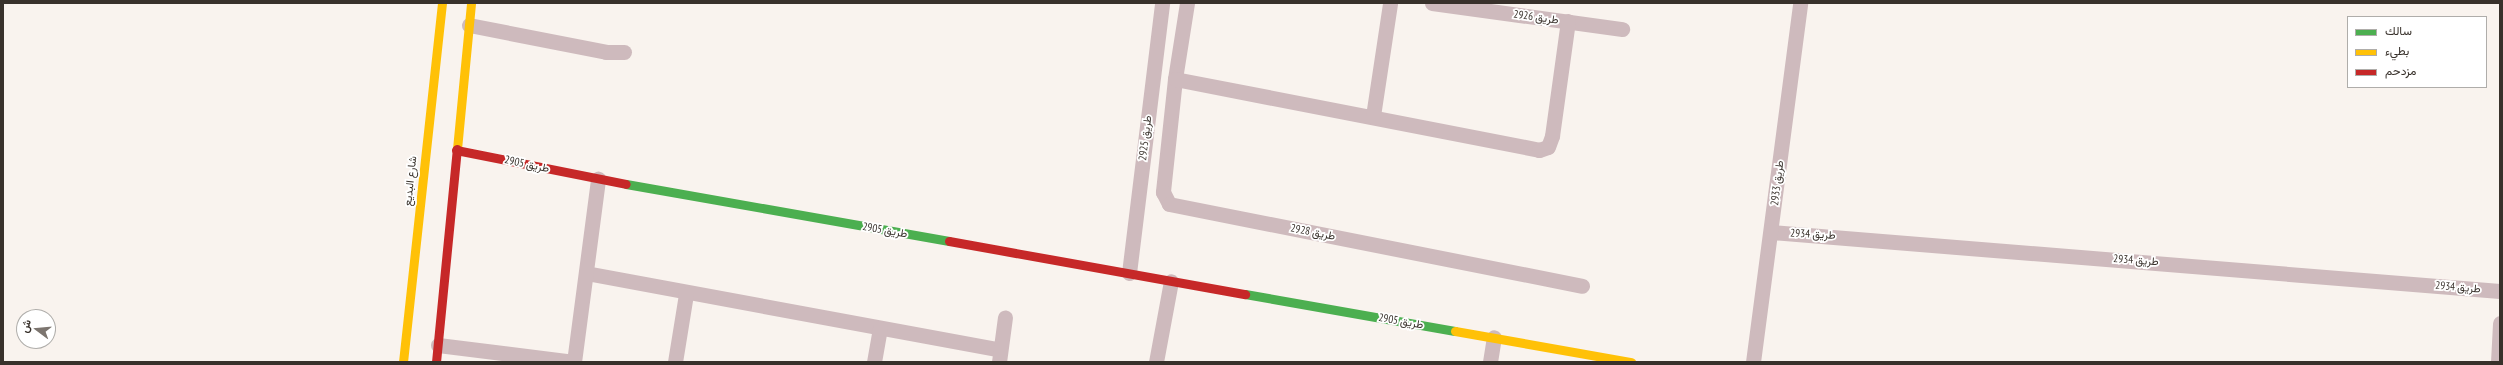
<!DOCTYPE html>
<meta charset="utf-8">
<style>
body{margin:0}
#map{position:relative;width:2503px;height:365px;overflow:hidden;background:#f9f3ee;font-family:"PT Sans Narrow",Vazirmatn,sans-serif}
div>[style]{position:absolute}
.street>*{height:15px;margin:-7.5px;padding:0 7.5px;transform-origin:7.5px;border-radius:7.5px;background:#cebabd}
.fast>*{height:9px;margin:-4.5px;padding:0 4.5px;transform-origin:4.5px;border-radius:4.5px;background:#4caf50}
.slow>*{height:9px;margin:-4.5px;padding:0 4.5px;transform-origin:4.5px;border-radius:4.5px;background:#ffc107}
.jam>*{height:9px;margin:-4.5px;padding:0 4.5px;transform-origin:4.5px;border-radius:4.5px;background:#c62828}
span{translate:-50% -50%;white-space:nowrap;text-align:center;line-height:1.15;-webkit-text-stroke:3.5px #fff;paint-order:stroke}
.street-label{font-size:11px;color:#38312b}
.frame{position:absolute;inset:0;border:4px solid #38312b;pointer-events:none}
.legend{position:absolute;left:2347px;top:16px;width:140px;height:72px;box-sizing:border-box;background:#fff;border:1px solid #afadaa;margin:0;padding:5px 7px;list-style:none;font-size:12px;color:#38312b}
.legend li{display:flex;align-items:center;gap:8px;height:20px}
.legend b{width:20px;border:1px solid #afadaa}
.north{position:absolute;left:16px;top:309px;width:40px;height:40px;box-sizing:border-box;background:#fff;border:1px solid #afadaa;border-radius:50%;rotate:286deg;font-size:11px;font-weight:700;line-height:16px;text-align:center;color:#38312b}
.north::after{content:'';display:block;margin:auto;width:14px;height:18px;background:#7c756f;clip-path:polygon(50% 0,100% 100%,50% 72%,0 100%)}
</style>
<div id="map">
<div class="street">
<i style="left:1187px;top:3px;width:77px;rotate:99deg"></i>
<i style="left:1175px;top:79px;width:114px;rotate:96.1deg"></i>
<i style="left:1163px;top:192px;width:13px;rotate:63deg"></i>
<i style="left:1169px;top:204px;width:421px;rotate:11.2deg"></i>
<i style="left:1432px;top:3px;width:192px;rotate:7.8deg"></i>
<i style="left:469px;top:25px;width:140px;rotate:11.1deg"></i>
<i style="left:606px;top:52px;width:18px"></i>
<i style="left:1175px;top:79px;width:371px;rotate:11deg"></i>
<i style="left:1539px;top:150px;width:9px;rotate:-18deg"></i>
<i style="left:1548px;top:147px;width:12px;rotate:-70deg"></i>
<i style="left:1552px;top:136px;width:116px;rotate:-82.1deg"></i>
<i style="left:1373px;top:116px;width:114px;rotate:-81.4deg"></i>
<i style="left:1771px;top:232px;width:731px;rotate:4.63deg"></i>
<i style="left:586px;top:273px;width:421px;rotate:10.5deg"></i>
<i style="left:1129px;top:273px;width:272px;rotate:-83deg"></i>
<i style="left:438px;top:345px;width:137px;rotate:7.1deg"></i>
<i style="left:574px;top:362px;width:185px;rotate:-82.5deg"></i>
<i style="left:675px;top:362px;width:69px;rotate:-80.8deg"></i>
<i style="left:874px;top:362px;width:34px;rotate:-80deg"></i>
<i style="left:999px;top:362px;width:45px;rotate:-82.4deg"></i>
<i style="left:1156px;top:362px;width:82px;rotate:-79.5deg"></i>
<i style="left:1490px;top:362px;width:25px;rotate:-81deg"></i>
<i style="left:1753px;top:362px;width:362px;rotate:-82.5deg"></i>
<i style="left:2498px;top:362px;width:39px;rotate:-87deg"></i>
</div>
<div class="fast">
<i style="left:626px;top:184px;width:328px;rotate:10deg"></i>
<i style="left:1245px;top:294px;width:213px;rotate:10deg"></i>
</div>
<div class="slow">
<i style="left:457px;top:149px;width:147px;rotate:-84.5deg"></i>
<i style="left:1455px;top:331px;width:179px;rotate:10deg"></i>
<i style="left:403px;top:362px;width:361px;rotate:-83.8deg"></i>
</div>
<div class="jam">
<i style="left:456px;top:150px;width:173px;rotate:11.3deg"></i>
<i style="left:949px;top:241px;width:301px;rotate:10.2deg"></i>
<i style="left:436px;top:362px;width:214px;rotate:-84.4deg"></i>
</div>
<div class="street-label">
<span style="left:1536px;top:17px;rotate:8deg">طريق 2926</span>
<span style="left:1145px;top:138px;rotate:-83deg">طريق 2925</span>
<span style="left:527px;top:164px;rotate:12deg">طريق 2905</span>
<span style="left:410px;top:181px;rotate:-84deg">شارع البديع</span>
<span style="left:1777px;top:183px;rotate:-83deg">طريق 2933</span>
<span style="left:885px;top:230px;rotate:10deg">طريق 2905</span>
<span style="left:1313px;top:232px;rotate:11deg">طريق 2928</span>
<span style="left:1813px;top:234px;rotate:3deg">طريق 2934</span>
<span style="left:2136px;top:260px;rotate:4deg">طريق 2934</span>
<span style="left:2458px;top:287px;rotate:5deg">طريق 2934</span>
<span style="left:1401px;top:321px;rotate:10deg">طريق 2905</span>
</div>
<div class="frame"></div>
<ul class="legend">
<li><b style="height:5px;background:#4caf50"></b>سالك</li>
<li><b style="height:5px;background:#ffc107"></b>بطيء</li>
<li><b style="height:5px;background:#c62828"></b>مزدحم</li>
</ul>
<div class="north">ش</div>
</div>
